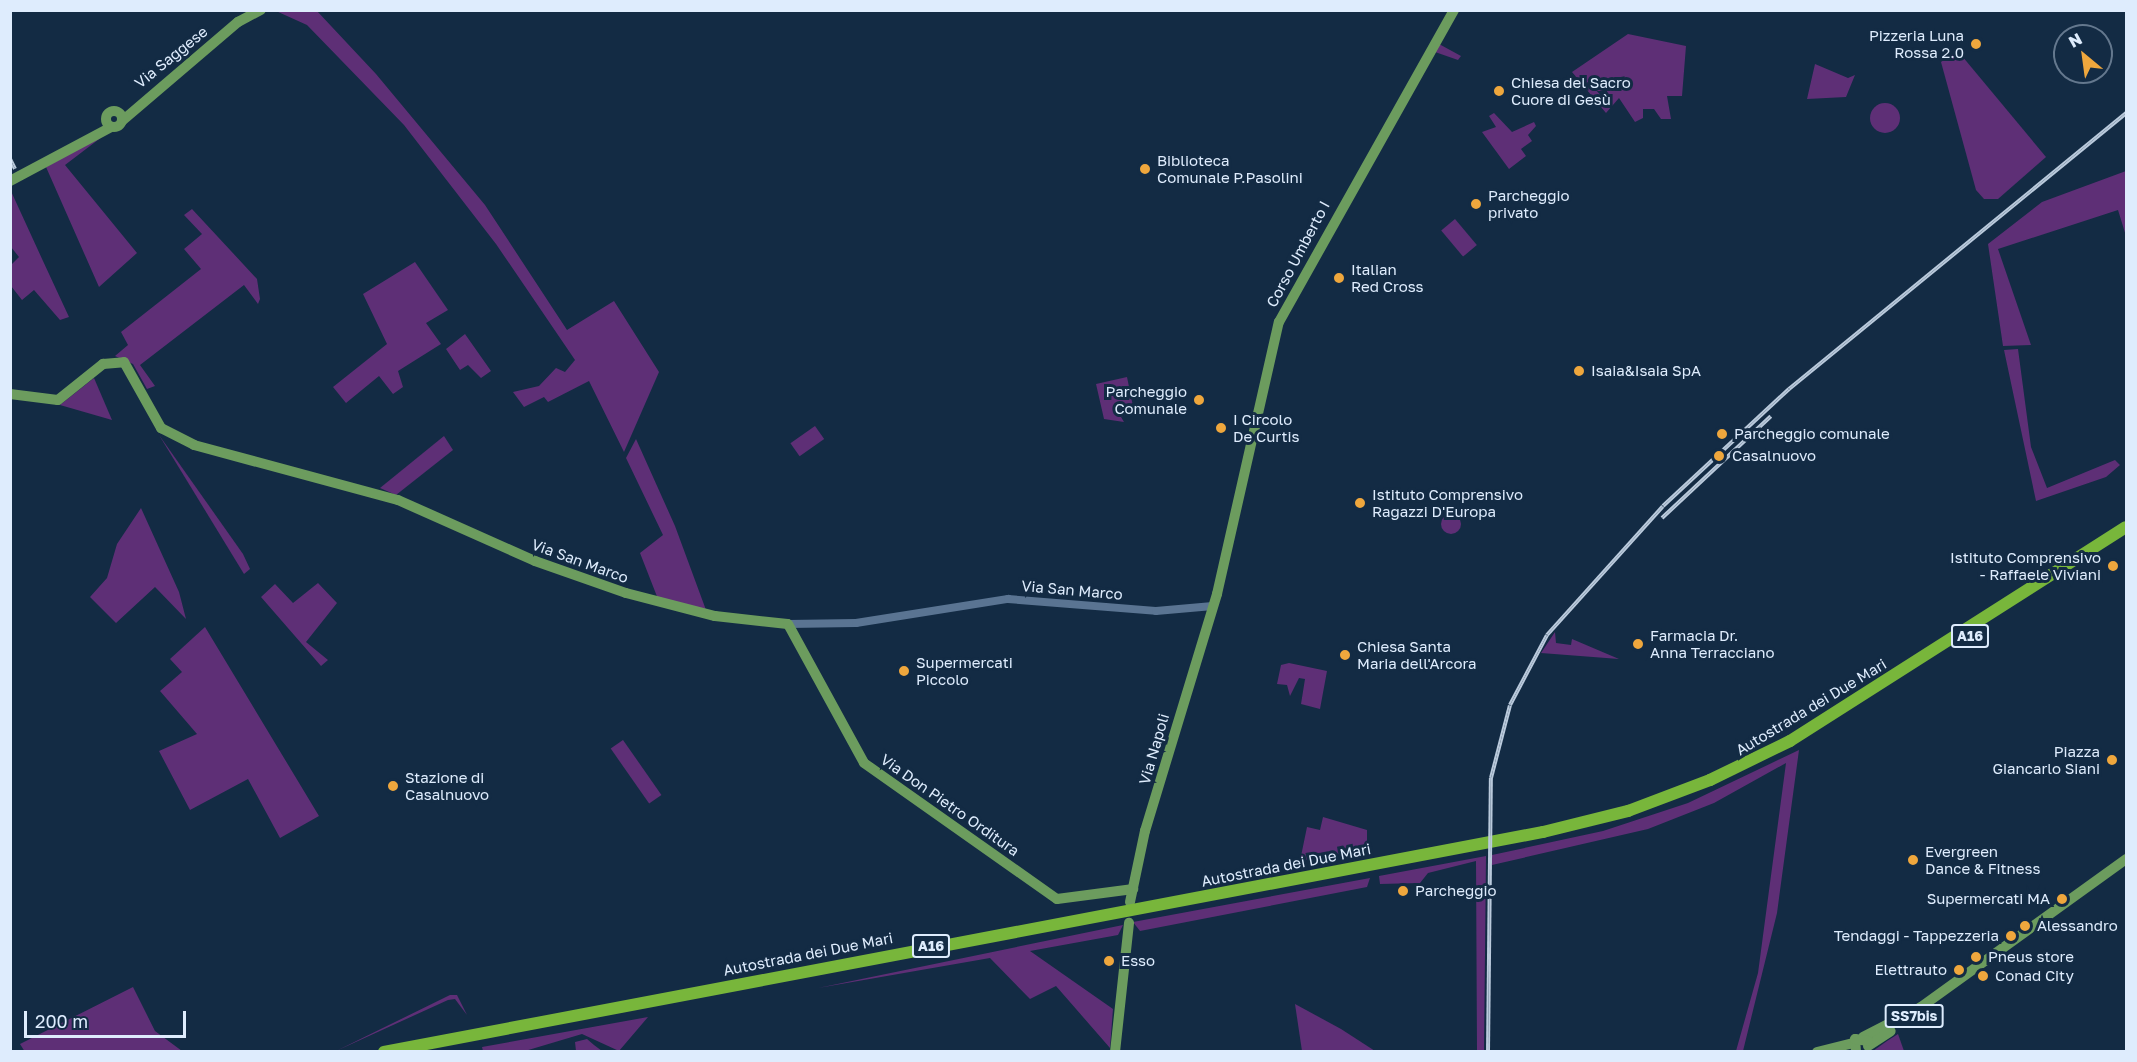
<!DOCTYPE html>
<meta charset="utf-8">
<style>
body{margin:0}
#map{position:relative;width:2137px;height:1062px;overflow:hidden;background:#132b44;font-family:"Golos Text",sans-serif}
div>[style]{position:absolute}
.green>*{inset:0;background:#5e2f76;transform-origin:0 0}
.round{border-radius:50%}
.minor>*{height:8px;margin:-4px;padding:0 4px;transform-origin:4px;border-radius:4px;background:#5a7492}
.major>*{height:10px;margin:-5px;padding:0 5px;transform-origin:5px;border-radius:5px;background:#6c9c5e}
.major>.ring{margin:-5px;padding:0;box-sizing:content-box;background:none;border:10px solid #6c9c5e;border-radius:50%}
.highway>*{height:12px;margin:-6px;padding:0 6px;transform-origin:6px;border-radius:6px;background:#78b63b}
.rail>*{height:4px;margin-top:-2px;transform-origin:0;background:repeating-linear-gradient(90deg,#132b44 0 4.5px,#bacadc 0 9px);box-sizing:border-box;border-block:2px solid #bacadc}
.dots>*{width:16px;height:16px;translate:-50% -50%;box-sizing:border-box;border:3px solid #132b44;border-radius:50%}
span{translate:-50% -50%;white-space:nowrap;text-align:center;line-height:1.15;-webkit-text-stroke:6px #132b44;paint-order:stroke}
.shield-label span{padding:2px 4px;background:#132b44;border:2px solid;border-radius:4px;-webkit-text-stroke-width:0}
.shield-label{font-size:14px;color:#deecfd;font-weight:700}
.poi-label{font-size:15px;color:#deecfd}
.right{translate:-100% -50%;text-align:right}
.left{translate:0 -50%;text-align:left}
.street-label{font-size:15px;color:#deecfd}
.frame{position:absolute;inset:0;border:12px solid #deecfd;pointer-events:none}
.north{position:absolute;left:2053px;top:24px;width:60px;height:60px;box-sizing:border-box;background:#132b44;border:2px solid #64788e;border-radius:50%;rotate:331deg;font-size:16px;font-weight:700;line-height:24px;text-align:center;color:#deecfd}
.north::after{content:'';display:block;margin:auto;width:21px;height:27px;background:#efa73d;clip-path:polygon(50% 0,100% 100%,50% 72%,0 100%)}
.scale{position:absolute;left:24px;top:1011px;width:162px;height:27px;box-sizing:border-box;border:3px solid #deecfd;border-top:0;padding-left:8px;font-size:18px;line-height:21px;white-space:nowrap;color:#deecfd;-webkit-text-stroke:4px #132b44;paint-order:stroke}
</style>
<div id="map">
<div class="green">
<i style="clip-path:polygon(276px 11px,317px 11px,376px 74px,485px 205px,567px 330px,614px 301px,659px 372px,624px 452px,589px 381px,548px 402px,544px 397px,524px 407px,513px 392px,539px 386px,556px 368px,565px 372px,575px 360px,496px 244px,404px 125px,307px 25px)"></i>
<i style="clip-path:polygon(1628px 34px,1686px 46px,1682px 96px,1667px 96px,1671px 119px,1661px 119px,1654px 109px,1643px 109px,1643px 118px,1635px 122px,1619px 98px,1606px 113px,1572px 72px)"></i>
<i style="clip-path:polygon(1439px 44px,1461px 56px,1458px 60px,1435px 52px)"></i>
<i style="clip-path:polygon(1957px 50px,2046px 157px,1998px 199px,1984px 199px,1976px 190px,1941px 62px)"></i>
<i style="clip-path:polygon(1815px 64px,1848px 78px,1855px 75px,1846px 97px,1807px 99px)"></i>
<i class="round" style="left:1870px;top:103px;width:30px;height:30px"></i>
<i style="clip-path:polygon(1494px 113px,1512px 132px,1534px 122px,1536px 126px,1528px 135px,1532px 141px,1521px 149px,1526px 156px,1509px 169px,1482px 132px,1496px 127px,1489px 116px)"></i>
<i style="clip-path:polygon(111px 130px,65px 165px,137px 253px,99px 287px,46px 167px)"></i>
<i style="clip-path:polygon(2126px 171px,2126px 236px,2118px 210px,1998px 249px,2031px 345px,2003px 346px,1988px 244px,2042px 202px)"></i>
<i style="clip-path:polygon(10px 189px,43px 261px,69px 317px,60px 320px,34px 290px,22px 300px,11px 286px,11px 265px,19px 257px,11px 247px)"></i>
<i style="clip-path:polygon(192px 209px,257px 279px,260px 299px,258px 304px,244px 285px,140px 365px,155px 386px,147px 389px,133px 364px,115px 356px,128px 345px,121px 332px,201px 269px,184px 249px,202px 234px,184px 215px)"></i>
<i style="left:1455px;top:219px;width:34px;height:18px;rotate:50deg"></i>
<i style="clip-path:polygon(415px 262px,448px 310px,426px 323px,441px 344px,398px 371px,403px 387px,393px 394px,379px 376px,346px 403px,333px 387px,387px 344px,363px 294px)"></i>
<i style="clip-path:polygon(465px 334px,491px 371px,481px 378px,468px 365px,460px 370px,446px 349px)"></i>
<i style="clip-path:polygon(2018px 349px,2031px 447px,2047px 488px,2115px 460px,2120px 465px,2106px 477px,2036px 501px,2004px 350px)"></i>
<i style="clip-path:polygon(1127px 377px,1134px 411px,1121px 417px,1124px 422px,1104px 419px,1096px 384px)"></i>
<i style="clip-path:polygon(94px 378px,112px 420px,60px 405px)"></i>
<i style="left:815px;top:426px;width:16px;height:30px;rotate:55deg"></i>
<i style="clip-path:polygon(159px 435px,243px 554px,250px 569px,244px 574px)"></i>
<i style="clip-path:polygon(444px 436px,453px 450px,396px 495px,380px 488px)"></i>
<i style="clip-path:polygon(636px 439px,675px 526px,706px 610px,658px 599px,640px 553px,663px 535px,626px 458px)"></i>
<i style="clip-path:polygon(141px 508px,179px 592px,186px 619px,155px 587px,116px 623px,90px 597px,107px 578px,117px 544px)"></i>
<i class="round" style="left:1441px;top:514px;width:20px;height:20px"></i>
<i style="clip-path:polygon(318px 583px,337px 603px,306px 642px,328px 660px,321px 666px,261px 597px,275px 584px,293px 603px)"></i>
<i style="clip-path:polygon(205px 627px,319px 816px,280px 838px,248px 779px,190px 810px,159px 751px,197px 734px,160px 691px,182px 672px,170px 659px)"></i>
<i style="clip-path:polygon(1555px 632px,1556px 643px,1571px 645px,1572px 639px,1619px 659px,1541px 653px)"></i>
<i style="clip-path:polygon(1289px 663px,1327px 671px,1320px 709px,1301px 704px,1305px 679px,1299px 678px,1290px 696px,1287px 685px,1277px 684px,1281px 665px)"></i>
<i style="left:623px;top:740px;width:67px;height:15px;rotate:55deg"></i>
<i style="clip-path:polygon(1799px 750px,1777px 913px,1743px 1051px,1736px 1051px,1758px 973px,1786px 763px,1714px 803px,1648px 829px,1492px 865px,1492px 855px,1603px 831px,1688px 803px)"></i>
<i style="clip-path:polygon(1323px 817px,1367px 830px,1367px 849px,1300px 861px,1307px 827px,1320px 830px)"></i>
<i style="clip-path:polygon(1486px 856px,1484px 1051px,1477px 1052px,1476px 861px,1428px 873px,1420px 883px,1380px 884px,1379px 876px)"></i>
<i style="clip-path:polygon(1370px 878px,1367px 887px,1140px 931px,1133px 922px)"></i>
<i style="clip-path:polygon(1123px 925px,1118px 935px,1030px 951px,1113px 1009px,1110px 1048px,1056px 986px,1030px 999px,990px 958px,818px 988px)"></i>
<i style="clip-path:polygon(133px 987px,155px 1031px,182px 1051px,25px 1052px,20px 1044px)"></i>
<i style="clip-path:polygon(450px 995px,457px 995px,467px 1015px,455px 999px,448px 1000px,336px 1051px)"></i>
<i style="clip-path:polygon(1295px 1004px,1341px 1029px,1375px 1051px,1302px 1051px)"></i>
<i style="clip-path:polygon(648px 1017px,619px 1051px,582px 1034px,525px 1051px,483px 1051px,482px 1047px)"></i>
<i style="clip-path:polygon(1898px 1034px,1904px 1051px,1873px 1051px,1887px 1041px)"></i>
<i style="clip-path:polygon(587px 1039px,594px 1045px,602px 1051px,576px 1051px,575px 1042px)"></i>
</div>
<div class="minor">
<i style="left:788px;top:624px;width:68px;rotate:-0.8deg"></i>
<i style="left:856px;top:623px;width:154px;rotate:-9deg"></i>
<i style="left:1008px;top:599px;width:148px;rotate:4.6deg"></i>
<i style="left:1156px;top:611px;width:57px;rotate:-5deg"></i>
</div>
<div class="major">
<i class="ring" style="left:106px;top:111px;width:6px;height:6px"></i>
<i style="left:122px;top:121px;width:153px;rotate:-40.5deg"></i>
<i style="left:238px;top:22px;width:26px;rotate:-28deg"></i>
<i style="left:10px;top:181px;width:115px;rotate:-28.1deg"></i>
<i style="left:10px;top:394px;width:48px;rotate:7.1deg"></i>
<i style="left:58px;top:400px;width:58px;rotate:-38.7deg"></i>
<i style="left:103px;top:364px;width:21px;rotate:-5deg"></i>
<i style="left:124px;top:362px;width:76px;rotate:60.7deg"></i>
<i style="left:161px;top:428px;width:37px;rotate:27deg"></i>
<i style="left:194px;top:445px;width:211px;rotate:15.1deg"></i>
<i style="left:398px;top:500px;width:150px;rotate:24deg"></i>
<i style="left:535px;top:561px;width:96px;rotate:19.4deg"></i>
<i style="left:626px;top:593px;width:92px;rotate:14.5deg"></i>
<i style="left:715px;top:616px;width:73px;rotate:6.3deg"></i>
<i style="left:788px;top:624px;width:158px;rotate:61.3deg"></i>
<i style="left:864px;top:763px;width:236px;rotate:35.2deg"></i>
<i style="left:1057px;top:899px;width:77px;rotate:-7.5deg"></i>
<i style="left:1130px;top:902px;width:73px;rotate:-78.1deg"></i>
<i style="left:1145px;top:831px;width:248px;rotate:-73.1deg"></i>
<i style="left:1217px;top:594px;width:279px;rotate:-77.2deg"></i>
<i style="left:1279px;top:322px;width:358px;rotate:-60.7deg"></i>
<i style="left:1863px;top:1037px;width:65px;rotate:-27.3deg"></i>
<i style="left:1921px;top:1007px;width:253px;rotate:-35.8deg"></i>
<i style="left:1868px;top:1046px;width:27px;rotate:-33deg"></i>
<i style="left:1115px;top:1052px;width:130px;rotate:-83.8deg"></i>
<i style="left:1817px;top:1052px;width:36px;rotate:-14deg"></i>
<i style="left:1856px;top:1052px;width:13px;rotate:-94deg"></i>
<i style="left:1855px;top:1039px;width:13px;rotate:9deg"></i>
</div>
<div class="highway">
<i style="left:384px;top:1052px;width:1180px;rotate:-10.75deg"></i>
<i style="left:1543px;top:832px;width:88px;rotate:-13.9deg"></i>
<i style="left:1628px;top:811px;width:88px;rotate:-20.7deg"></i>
<i style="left:1710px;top:780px;width:89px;rotate:-26deg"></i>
<i style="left:1790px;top:741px;width:398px;rotate:-32.5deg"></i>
</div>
<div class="rail">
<i style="left:10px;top:159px;width:11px;rotate:63deg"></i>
<i style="left:1662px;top:518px;width:149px;rotate:-43.1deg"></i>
<i style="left:1488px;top:1052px;width:274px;rotate:-89.4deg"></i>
<i style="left:1491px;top:778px;width:75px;rotate:-75.4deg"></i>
<i style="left:1510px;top:705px;width:79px;rotate:-62.1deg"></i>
<i style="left:1547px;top:635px;width:173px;rotate:-48deg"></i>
<i style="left:1663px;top:506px;width:172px;rotate:-42.9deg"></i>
<i style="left:1789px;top:389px;width:436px;rotate:-39.3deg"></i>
</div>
<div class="dots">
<i style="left:1976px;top:44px;background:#efa73d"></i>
<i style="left:1499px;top:91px;background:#efa73d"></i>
<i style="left:1145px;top:169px;background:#efa73d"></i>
<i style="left:1476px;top:204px;background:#efa73d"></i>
<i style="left:1339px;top:278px;background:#efa73d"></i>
<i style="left:1579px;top:371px;background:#efa73d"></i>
<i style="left:1199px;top:400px;background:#efa73d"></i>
<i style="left:1221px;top:428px;background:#efa73d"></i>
<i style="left:1722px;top:434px;background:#efa73d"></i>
<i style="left:1719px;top:456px;background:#efa73d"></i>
<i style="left:1360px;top:503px;background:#efa73d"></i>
<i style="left:2113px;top:566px;background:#efa73d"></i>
<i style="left:1638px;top:644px;background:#efa73d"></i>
<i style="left:1345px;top:655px;background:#efa73d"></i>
<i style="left:904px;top:671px;background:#efa73d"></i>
<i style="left:2112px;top:760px;background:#efa73d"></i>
<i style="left:393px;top:786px;background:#efa73d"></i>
<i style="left:1913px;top:860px;background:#efa73d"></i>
<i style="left:1403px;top:891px;background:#efa73d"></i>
<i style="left:2062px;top:899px;background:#efa73d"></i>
<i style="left:2025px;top:926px;background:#efa73d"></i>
<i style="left:2011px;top:936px;background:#efa73d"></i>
<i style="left:1976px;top:957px;background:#efa73d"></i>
<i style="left:1109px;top:961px;background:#efa73d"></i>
<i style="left:1959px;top:970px;background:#efa73d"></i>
<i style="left:1983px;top:976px;background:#efa73d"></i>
</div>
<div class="shield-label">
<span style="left:1970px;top:636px">A16</span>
<span style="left:931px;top:946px">A16</span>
<span style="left:1914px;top:1016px">SS7bis</span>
</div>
<div class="poi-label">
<span class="right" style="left:1964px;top:44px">Pizzeria Luna<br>Rossa 2.0</span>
<span class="left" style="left:1511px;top:91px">Chiesa del Sacro<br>Cuore di Gesù</span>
<span class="left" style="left:1157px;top:169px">Biblioteca<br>Comunale P.Pasolini</span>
<span class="left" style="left:1488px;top:204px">Parcheggio<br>privato</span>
<span class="left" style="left:1351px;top:278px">Italian<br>Red Cross</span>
<span class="left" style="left:1591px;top:371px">Isaia&amp;Isaia SpA</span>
<span class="right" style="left:1187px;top:400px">Parcheggio<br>Comunale</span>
<span class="left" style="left:1233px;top:428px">I Circolo<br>De Curtis</span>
<span class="left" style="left:1734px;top:434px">Parcheggio comunale</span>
<span class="left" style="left:1732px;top:456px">Casalnuovo</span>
<span class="left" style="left:1372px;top:503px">Istituto Comprensivo<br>Ragazzi D'Europa</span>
<span class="right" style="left:2101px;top:566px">Istituto Comprensivo<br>- Raffaele Viviani</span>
<span class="left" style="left:1650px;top:644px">Farmacia Dr.<br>Anna Terracciano</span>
<span class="left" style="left:1357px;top:655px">Chiesa Santa<br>Maria dell'Arcora</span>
<span class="left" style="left:916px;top:671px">Supermercati<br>Piccolo</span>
<span class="right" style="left:2100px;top:760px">Piazza<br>Giancarlo Siani</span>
<span class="left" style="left:405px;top:786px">Stazione di<br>Casalnuovo</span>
<span class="left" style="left:1925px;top:860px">Evergreen<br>Dance &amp; Fitness</span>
<span class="left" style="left:1415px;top:891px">Parcheggio</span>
<span class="right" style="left:2050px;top:899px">Supermercati MA</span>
<span class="left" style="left:2037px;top:926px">Alessandro</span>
<span class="right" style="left:1999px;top:936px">Tendaggi - Tappezzeria</span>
<span class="left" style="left:1988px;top:957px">Pneus store</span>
<span class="left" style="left:1121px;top:961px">Esso</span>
<span class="right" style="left:1947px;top:970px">Elettrauto</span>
<span class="left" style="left:1995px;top:976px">Conad City</span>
</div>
<div class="street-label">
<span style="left:171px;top:57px;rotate:-39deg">Via Saggese</span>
<span style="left:1298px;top:254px;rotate:-62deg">Corso Umberto I</span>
<span style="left:580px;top:561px;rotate:20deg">Via San Marco</span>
<span style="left:1072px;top:590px;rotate:5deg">Via San Marco</span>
<span style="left:1811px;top:707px;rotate:-31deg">Autostrada dei Due Mari</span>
<span style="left:1154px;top:749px;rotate:-74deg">Via Napoli</span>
<span style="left:950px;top:805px;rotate:35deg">Via Don Pietro Orditura</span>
<span style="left:1286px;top:865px;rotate:-11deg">Autostrada dei Due Mari</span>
<span style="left:808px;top:954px;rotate:-11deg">Autostrada dei Due Mari</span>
</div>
<div class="frame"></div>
<div class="north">N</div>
<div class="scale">200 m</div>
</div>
